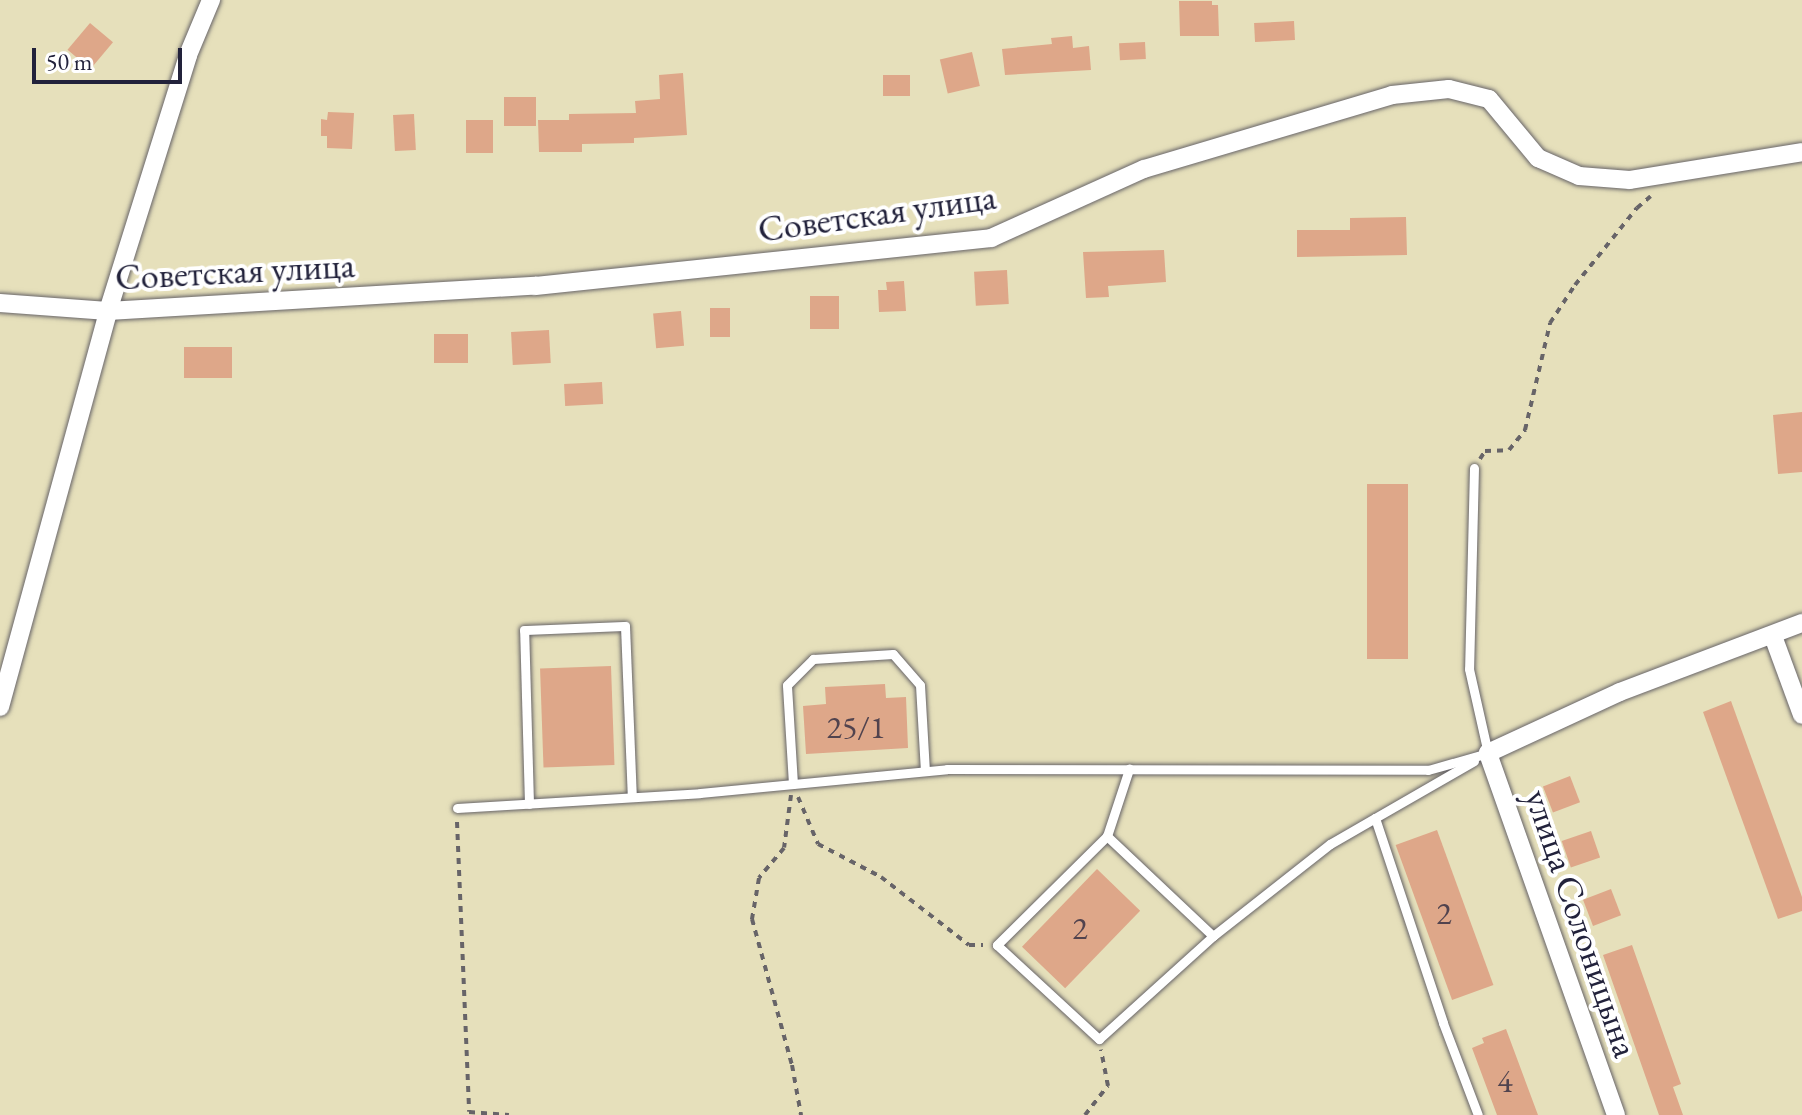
<!DOCTYPE html>
<meta charset="utf-8">
<style>
body{margin:0}
#map{position:relative;width:1802px;height:1115px;overflow:hidden;background:#e6e0bb;font-family:"EB Garamond",serif}
div>[style]{position:absolute}
.building>*{inset:0;background:#dea789;transform-origin:0 0}
.path>*{height:4px;margin-top:-2px;transform-origin:0;background:repeating-linear-gradient(90deg,#676468 0 6px,transparent 0 12px)}
.roads{filter:drop-shadow(0 0 2px #676468) drop-shadow(0 0 2px #676468)}
.lane>*{height:9px;margin:-4.5px;padding:0 4.5px;transform-origin:4.5px;border-radius:4.5px;background:#fff}
.street>*{height:18px;margin:-9px;padding:0 9px;transform-origin:9px;border-radius:9px;background:#fff}
span{translate:-50% -50%;white-space:nowrap;text-align:center;line-height:1.15;-webkit-text-stroke:8px #fff;paint-order:stroke}
.number-label{font-size:32px;color:#51434e}
.number-label span{-webkit-text-stroke-width:0}
.street-label{font-size:36px;color:#22223b}
.scale{position:absolute;left:32px;top:48px;width:150px;height:36px;box-sizing:border-box;border:4px solid #22223b;border-top:0;padding-left:10px;font-size:24px;line-height:28px;white-space:nowrap;color:#22223b;-webkit-text-stroke:6px #fff;paint-order:stroke}
</style>
<div id="map">
<div class="building">
<i style="clip-path:polygon(1179px 1px,1212px 1px,1212px 5px,1218px 5px,1219px 36px,1180px 36px)"></i>
<i style="left:1294px;top:21px;width:19px;height:40px;rotate:87deg"></i>
<i style="left:90px;top:23px;width:30px;height:35px;rotate:40deg"></i>
<i style="clip-path:polygon(1072px 36px,1073px 48px,1089px 46px,1091px 70px,1005px 75px,1002px 49px,1052px 44px,1051px 38px)"></i>
<i style="left:1145px;top:42px;width:17px;height:26px;rotate:87deg"></i>
<i style="left:972px;top:52px;width:35px;height:33px;rotate:77deg"></i>
<i style="clip-path:polygon(683px 73px,687px 135px,634px 138px,634px 143px,582px 144px,582px 152px,539px 152px,538px 120px,569px 120px,569px 114px,636px 113px,635px 101px,660px 99px,659px 75px)"></i>
<i style="left:883px;top:75px;width:27px;height:21px"></i>
<i style="left:504px;top:97px;width:32px;height:29px"></i>
<i style="clip-path:polygon(328px 112px,354px 113px,352px 149px,327px 148px,327px 136px,321px 136px,321px 119px,327px 120px)"></i>
<i style="left:414px;top:114px;width:36px;height:21px;rotate:87deg"></i>
<i style="left:466px;top:120px;width:27px;height:33px"></i>
<i style="clip-path:polygon(1406px 217px,1407px 255px,1297px 257px,1297px 230px,1350px 230px,1350px 218px)"></i>
<i style="clip-path:polygon(1164px 250px,1166px 282px,1108px 286px,1109px 297px,1086px 298px,1083px 252px)"></i>
<i style="left:1007px;top:270px;width:34px;height:33px;rotate:87deg"></i>
<i style="clip-path:polygon(904px 281px,906px 311px,879px 312px,878px 290px,887px 290px,886px 282px)"></i>
<i style="left:810px;top:296px;width:29px;height:33px"></i>
<i style="left:710px;top:308px;width:20px;height:29px"></i>
<i style="left:681px;top:311px;width:35px;height:28px;rotate:85deg"></i>
<i style="left:549px;top:330px;width:33px;height:38px;rotate:87deg"></i>
<i style="left:434px;top:334px;width:34px;height:29px"></i>
<i style="left:184px;top:347px;width:48px;height:31px"></i>
<i style="left:602px;top:382px;width:22px;height:38px;rotate:87deg"></i>
<i style="clip-path:polygon(1802px 412px,1802px 472px,1778px 474px,1773px 415px)"></i>
<i style="left:1367px;top:484px;width:41px;height:175px"></i>
<i style="left:611px;top:666px;width:99px;height:71px;rotate:88deg"></i>
<i style="clip-path:polygon(885px 684px,886px 698px,906px 697px,908px 748px,806px 754px,803px 706px,826px 704px,825px 687px)"></i>
<i style="clip-path:polygon(1731px 701px,1802px 897px,1802px 911px,1778px 919px,1703px 712px)"></i>
<i style="left:1570px;top:776px;width:28px;height:29px;rotate:69deg"></i>
<i style="left:1437px;top:830px;width:165px;height:44px;rotate:70deg"></i>
<i style="left:1591px;top:831px;width:28px;height:31px;rotate:71deg"></i>
<i style="left:1097px;top:869px;width:60px;height:108px;rotate:44deg"></i>
<i style="left:1611px;top:889px;width:28px;height:30px;rotate:69deg"></i>
<i style="clip-path:polygon(1632px 945px,1681px 1084px,1673px 1087px,1683px 1115px,1659px 1115px,1603px 955px)"></i>
<i style="clip-path:polygon(1506px 1029px,1538px 1115px,1497px 1115px,1472px 1048px,1484px 1043px,1482px 1038px)"></i>
</div>
<div class="path">
<i style="left:1480px;top:459px;width:9px;rotate:-58deg"></i>
<i style="left:1485px;top:451px;width:24px;rotate:-2deg"></i>
<i style="left:1509px;top:450px;width:26px;rotate:-51deg"></i>
<i style="left:1525px;top:430px;width:110px;rotate:-76.8deg"></i>
<i style="left:1550px;top:323px;width:45px;rotate:-56.7deg"></i>
<i style="left:1575px;top:285px;width:99px;rotate:-51.2deg"></i>
<i style="left:1637px;top:208px;width:18px;rotate:-41deg"></i>
<i style="left:791px;top:795px;width:53px;rotate:97.5deg"></i>
<i style="left:784px;top:848px;width:39px;rotate:130deg"></i>
<i style="left:759px;top:878px;width:42px;rotate:99.7deg"></i>
<i style="left:752px;top:919px;width:151px;rotate:74.7deg"></i>
<i style="left:792px;top:1065px;width:51px;rotate:79.8deg"></i>
<i style="left:798px;top:797px;width:51px;rotate:66.9deg"></i>
<i style="left:818px;top:844px;width:71px;rotate:27.6deg"></i>
<i style="left:881px;top:877px;width:111px;rotate:37.7deg"></i>
<i style="left:969px;top:945px;width:14px"></i>
<i style="left:457px;top:822px;width:290px;rotate:87.6deg"></i>
<i style="left:469px;top:1112px;width:40px;rotate:4.3deg"></i>
<i style="left:1085px;top:1115px;width:37px;rotate:-52deg"></i>
<i style="left:1108px;top:1086px;width:37px;rotate:-101deg"></i>
</div>
<div class="roads">
<div class="lane">
<i style="left:1474px;top:468px;width:201px;rotate:91.4deg"></i>
<i style="left:1469px;top:669px;width:86px;rotate:77.3deg"></i>
<i style="left:1474px;top:761px;width:114px;rotate:150.1deg"></i>
<i style="left:1375px;top:818px;width:216px;rotate:71.6deg"></i>
<i style="left:1443px;top:1023px;width:98px;rotate:69.2deg"></i>
<i style="left:793px;top:784px;width:99px;rotate:-93.5deg"></i>
<i style="left:787px;top:685px;width:37px;rotate:-45deg"></i>
<i style="left:813px;top:659px;width:80px;rotate:-3.6deg"></i>
<i style="left:893px;top:654px;width:41px;rotate:48.9deg"></i>
<i style="left:920px;top:685px;width:86px;rotate:86.7deg"></i>
<i style="left:529px;top:804px;width:174px;rotate:-91.6deg"></i>
<i style="left:524px;top:630px;width:101px;rotate:-2.3deg"></i>
<i style="left:625px;top:626px;width:171px;rotate:87.7deg"></i>
<i style="left:457px;top:808px;width:243px;rotate:-3.5deg"></i>
<i style="left:700px;top:793px;width:248px;rotate:-5.5deg"></i>
<i style="left:947px;top:769px;width:481px;rotate:0.1deg"></i>
<i style="left:1428px;top:770px;width:62px;rotate:-15.8deg"></i>
<i style="left:1107px;top:836px;width:71px;rotate:-71.8deg"></i>
<i style="left:1213px;top:936px;width:146px;rotate:-136.7deg"></i>
<i style="left:1107px;top:836px;width:155px;rotate:135.3deg"></i>
<i style="left:997px;top:945px;width:139px;rotate:42.7deg"></i>
<i style="left:1099px;top:1039px;width:154px;rotate:-42.1deg"></i>
<i style="left:1213px;top:936px;width:149px;rotate:-38.2deg"></i>
<i style="left:1330px;top:844px;width:52px;rotate:-30deg"></i>
</div>
<div class="street">
<i style="left:0;top:303px;width:108px;rotate:4.2deg"></i>
<i style="left:108px;top:311px;width:428px;rotate:-3.4deg"></i>
<i style="left:535px;top:286px;width:459px;rotate:-6deg"></i>
<i style="left:991px;top:238px;width:168px;rotate:-24.3deg"></i>
<i style="left:1144px;top:169px;width:259px;rotate:-16.6deg"></i>
<i style="left:1392px;top:95px;width:57px;rotate:-6deg"></i>
<i style="left:1449px;top:89px;width:41px;rotate:14deg"></i>
<i style="left:1489px;top:99px;width:77px;rotate:50.3deg"></i>
<i style="left:1538px;top:158px;width:45px;rotate:23.7deg"></i>
<i style="left:1579px;top:176px;width:51px;rotate:4.5deg"></i>
<i style="left:1630px;top:180px;width:174px;rotate:-9.2deg"></i>
<i style="left:1773px;top:636px;width:84px;rotate:69.8deg"></i>
<i style="left:0;top:707px;width:410px;rotate:-74.7deg"></i>
<i style="left:108px;top:311px;width:268px;rotate:-72.6deg"></i>
<i style="left:188px;top:55px;width:60px;rotate:-67.3deg"></i>
<i style="left:1616px;top:1115px;width:384px;rotate:-109.5deg"></i>
<i style="left:1488px;top:753px;width:145px;rotate:-24.8deg"></i>
<i style="left:1620px;top:692px;width:195px;rotate:-20.8deg"></i>
</div>
</div>
<div class="number-label">
<span style="left:856px;top:727px">25/1</span>
<span style="left:1444px;top:913px">2</span>
<span style="left:1080px;top:928px">2</span>
<span style="left:1505px;top:1081px">4</span>
</div>
<div class="street-label">
<span style="left:877px;top:213px;rotate:-8deg">Советская улица</span>
<span style="left:235px;top:271px;rotate:-3deg">Советская улица</span>
<span style="left:1582px;top:923px;rotate:71deg">улица Солоницына</span>
</div>
<div class="scale">50 m</div>
</div>
